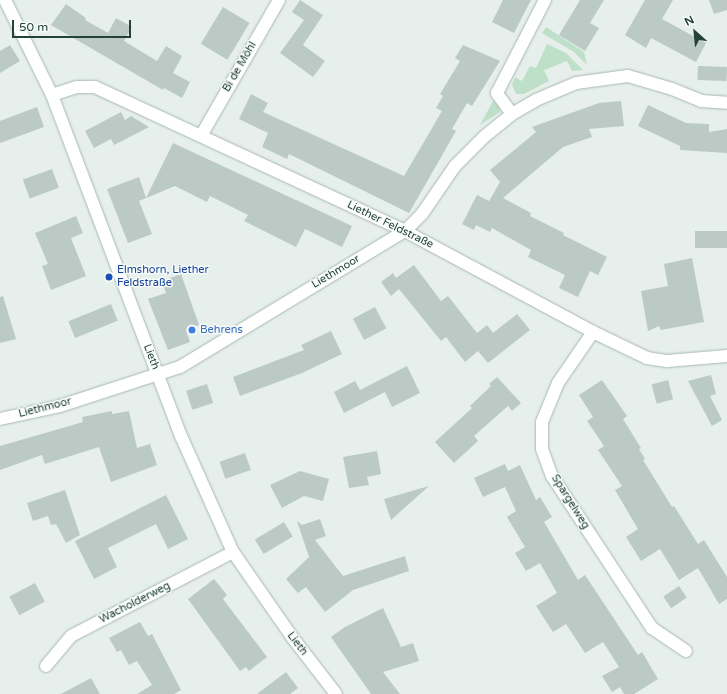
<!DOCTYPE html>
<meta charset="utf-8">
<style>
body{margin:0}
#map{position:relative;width:727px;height:694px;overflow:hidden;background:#e6efeb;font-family:"Varela Round",sans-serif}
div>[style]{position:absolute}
.green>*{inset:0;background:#bfe0c8}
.building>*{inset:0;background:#bbcac4;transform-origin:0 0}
.roads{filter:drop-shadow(0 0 1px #a8b8b2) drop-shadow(0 0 1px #a8b8b2)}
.minor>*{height:12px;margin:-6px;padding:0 6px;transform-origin:6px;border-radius:6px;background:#fff}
.dots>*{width:11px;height:11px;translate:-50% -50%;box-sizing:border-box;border:2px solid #f7fbf9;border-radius:50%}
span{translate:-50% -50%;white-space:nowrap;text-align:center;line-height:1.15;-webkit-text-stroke:3px #f7fbf9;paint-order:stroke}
.street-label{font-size:11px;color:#24423a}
.transit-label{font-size:11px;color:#164399}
.left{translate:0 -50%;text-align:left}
.shop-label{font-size:11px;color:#366cbe}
.north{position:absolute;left:675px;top:12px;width:40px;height:40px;-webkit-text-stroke:3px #f7fbf9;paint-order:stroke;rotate:333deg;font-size:11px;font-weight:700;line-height:16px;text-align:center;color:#24423a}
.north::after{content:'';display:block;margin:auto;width:14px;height:18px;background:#24423a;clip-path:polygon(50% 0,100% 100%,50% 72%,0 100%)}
.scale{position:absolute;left:12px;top:20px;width:119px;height:18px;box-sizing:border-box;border:2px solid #24423a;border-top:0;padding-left:5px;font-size:12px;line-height:14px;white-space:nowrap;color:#24423a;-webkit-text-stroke:3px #f7fbf9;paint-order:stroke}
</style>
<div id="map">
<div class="green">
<i style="clip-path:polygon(546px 27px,584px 52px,587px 65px,574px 52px,542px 33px)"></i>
<i style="clip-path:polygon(547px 44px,566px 53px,583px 70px,572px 71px,567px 61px,544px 70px,549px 81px,524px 94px,516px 94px,512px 85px,515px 77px,522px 81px,530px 66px,536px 68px)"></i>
<i style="clip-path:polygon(493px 101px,499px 105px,500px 112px,480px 125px)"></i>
</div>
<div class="building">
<i style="clip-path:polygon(300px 0,323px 15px,303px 45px,325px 61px,313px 77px,280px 53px,304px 20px,292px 12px)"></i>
<i style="clip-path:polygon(503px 0,531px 0,514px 33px,492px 22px)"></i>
<i style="clip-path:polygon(580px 0,604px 0,590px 23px,599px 28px,585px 51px,559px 35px)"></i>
<i style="clip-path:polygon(645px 0,673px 0,662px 19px,706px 43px,696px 62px,651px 38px,646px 48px,625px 35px)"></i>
<i style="clip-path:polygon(709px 0,727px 0,727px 10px,714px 14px)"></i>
<i style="clip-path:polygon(66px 4px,86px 18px,85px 20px,108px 33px,116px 18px,132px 27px,124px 41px,157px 61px,166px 46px,182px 56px,173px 73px,190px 82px,182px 98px,164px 88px,163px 90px,51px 25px)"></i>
<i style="left:223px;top:7px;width:31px;height:43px;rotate:31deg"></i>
<i style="clip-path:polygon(10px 45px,20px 61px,0 73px,0 51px)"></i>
<i style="clip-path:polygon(463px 45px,500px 61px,472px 106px,467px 103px,452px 129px,456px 131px,409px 213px,289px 154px,287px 159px,262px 147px,268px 133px,239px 119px,251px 94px,268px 103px,263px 112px,404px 176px,442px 111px,436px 108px,443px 96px,440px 94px,460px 61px,455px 58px)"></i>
<i style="left:698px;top:66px;width:29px;height:14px;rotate:2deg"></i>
<i style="clip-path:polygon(621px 101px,624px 126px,589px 129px,592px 137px,563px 147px,503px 198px,531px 213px,530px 216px,564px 233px,563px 235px,607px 257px,598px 275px,590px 271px,578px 297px,559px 288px,565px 275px,528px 257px,531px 250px,492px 228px,490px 232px,476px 225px,474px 230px,462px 224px,477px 195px,489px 201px,500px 182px,490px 170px,536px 132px,532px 127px,599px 103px)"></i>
<i style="clip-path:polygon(648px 105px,686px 123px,709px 124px,709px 132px,727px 129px,727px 153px,680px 150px,680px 146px,638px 126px)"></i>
<i style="clip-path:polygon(37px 107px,44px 127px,0 143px,0 121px)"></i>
<i style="clip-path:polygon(121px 112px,125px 120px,131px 116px,149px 127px,114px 145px,111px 139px,94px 148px,85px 131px)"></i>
<i style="clip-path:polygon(173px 143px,352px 226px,342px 247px,305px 229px,296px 247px,244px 221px,248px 215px,210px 196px,207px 202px,175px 186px,139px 201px,152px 234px,128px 243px,107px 189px,139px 177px,146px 198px)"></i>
<i style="left:52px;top:169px;width:20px;height:31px;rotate:70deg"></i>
<i style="clip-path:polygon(76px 216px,83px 233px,71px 238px,86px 276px,51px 290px,42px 266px,48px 264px,35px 233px)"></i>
<i style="left:727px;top:231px;width:17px;height:32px;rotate:90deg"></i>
<i style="clip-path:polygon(692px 258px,704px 322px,661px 330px,659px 326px,648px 331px,641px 291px,668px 286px,664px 264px)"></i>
<i style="clip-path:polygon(414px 265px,441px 301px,448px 296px,477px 333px,487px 325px,493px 333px,517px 314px,530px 330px,488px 363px,478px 351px,465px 362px,446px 337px,441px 341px,399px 289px,391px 296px,381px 282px,393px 273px,396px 278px)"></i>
<i style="clip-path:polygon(181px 274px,199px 325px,186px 330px,190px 342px,168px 350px,148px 299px,166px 293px,162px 281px)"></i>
<i style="clip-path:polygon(3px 296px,16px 339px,0 343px,0 297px)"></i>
<i style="left:111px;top:304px;width:18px;height:46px;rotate:68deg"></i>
<i style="left:375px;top:307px;width:24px;height:25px;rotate:62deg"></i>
<i style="clip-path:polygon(331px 331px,342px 354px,302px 373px,240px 396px,233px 377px,304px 350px,301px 345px)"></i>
<i style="clip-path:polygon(407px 366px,420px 393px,392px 407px,385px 392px,344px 413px,334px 392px,355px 381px,360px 390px)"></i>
<i style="clip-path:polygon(711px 375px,716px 394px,710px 396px,722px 420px,712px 426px,688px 381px)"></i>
<i style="clip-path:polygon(497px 377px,521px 403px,512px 411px,508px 406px,474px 436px,478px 441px,454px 463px,435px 442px,472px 408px,470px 406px,491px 386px,489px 384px)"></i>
<i style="clip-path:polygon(602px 380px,627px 416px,623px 419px,641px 448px,639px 449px,645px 459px,643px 460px,672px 507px,674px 506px,698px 544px,704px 540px,727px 577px,727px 599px,719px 604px,698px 568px,679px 580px,660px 549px,641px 561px,626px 537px,638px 529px,615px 490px,622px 486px,598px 450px,604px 446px,587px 421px,593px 417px,579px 395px)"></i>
<i style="left:668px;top:380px;width:20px;height:17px;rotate:75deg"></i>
<i style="left:207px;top:384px;width:20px;height:22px;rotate:72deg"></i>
<i style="clip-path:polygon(112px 411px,112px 414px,129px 411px,137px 448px,150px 444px,157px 465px,111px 482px,99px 447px,45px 464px,42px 455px,0 470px,0 446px,83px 422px,82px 417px)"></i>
<i style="clip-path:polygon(377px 451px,381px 474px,367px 477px,369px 485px,349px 488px,343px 457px)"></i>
<i style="left:245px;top:453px;width:18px;height:27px;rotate:71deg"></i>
<i style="clip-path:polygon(505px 464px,508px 471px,520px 465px,536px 500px,540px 497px,552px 517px,544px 522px,578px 580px,585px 575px,638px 655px,642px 652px,658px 679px,634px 694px,624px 694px,620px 687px,612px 692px,602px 676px,619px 667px,603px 642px,585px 653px,566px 624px,553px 632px,536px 606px,557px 593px,540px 563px,526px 571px,515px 553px,525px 547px,507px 517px,516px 511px,505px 487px,483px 497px,474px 478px)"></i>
<i style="clip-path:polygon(300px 471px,329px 479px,323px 501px,304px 496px,282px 508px,270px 485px)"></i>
<i style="clip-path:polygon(429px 486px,391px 520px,384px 499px)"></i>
<i style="clip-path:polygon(65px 490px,80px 535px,66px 543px,56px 524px,51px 525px,48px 516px,33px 521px,27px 503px)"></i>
<i style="clip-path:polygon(166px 495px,188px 539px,168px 549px,156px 524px,108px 548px,117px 567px,94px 579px,75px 541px)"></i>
<i style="clip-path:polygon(320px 519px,326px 536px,315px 540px,343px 576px,405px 556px,409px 571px,353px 590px,325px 612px,306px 587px,298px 593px,286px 579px,309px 557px,297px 521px,302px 525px)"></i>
<i style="left:284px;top:522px;width:17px;height:34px;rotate:59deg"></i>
<i style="clip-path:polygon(214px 579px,227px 595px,223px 599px,267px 657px,249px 671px,246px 667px,240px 671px,188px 599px)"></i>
<i style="left:35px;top:583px;width:21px;height:29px;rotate:62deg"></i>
<i style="left:679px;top:586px;width:14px;height:19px;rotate:56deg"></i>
<i style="clip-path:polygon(383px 608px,401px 647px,413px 643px,419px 661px,383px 672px,400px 694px,371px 694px,331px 637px,345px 627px)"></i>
<i style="clip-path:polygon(140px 622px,148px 636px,152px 634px,181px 690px,174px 694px,137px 694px,152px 685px,137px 661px,129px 665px,121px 650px,117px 652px,109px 638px)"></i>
<i style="clip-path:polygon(286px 672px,298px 688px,290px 694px,257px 694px)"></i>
<i style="clip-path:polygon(91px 678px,100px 694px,61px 694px)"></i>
</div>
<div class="roads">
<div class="minor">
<i style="left:5px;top:0;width:106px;rotate:63.7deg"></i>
<i style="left:52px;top:95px;width:365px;rotate:69.3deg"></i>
<i style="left:181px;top:436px;width:127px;rotate:65.9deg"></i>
<i style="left:233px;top:552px;width:103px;rotate:55.2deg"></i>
<i style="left:292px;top:637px;width:72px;rotate:52.3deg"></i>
<i style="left:52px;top:95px;width:26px;rotate:-18deg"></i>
<i style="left:77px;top:87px;width:18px"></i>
<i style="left:95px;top:87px;width:342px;rotate:24.9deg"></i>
<i style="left:405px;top:231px;width:213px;rotate:28.2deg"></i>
<i style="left:593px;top:332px;width:60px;rotate:25.7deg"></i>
<i style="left:647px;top:358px;width:20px;rotate:9deg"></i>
<i style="left:667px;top:361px;width:60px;rotate:-4.8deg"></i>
<i style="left:512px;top:114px;width:26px;rotate:-126deg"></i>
<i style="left:497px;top:93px;width:105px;rotate:-62.7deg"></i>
<i style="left:202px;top:134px;width:155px;rotate:-60.1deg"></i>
<i style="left:593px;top:332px;width:62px;rotate:124.5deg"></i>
<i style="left:558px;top:383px;width:42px;rotate:112.3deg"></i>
<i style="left:542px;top:422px;width:27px;rotate:90deg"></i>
<i style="left:542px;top:449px;width:29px;rotate:70deg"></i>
<i style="left:552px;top:476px;width:182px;rotate:56.7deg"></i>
<i style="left:652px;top:628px;width:41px;rotate:34.1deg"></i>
<i style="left:0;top:419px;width:61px;rotate:-12.2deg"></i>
<i style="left:60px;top:406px;width:126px;rotate:-18deg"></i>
<i style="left:180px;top:367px;width:263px;rotate:-31.2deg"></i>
<i style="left:405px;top:231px;width:24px;rotate:-45deg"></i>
<i style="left:422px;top:214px;width:58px;rotate:-55.5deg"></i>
<i style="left:455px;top:166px;width:42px;rotate:-45deg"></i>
<i style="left:485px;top:136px;width:35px;rotate:-39deg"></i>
<i style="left:512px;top:114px;width:28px;rotate:-30deg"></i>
<i style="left:536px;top:100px;width:43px;rotate:-23deg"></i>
<i style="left:576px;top:83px;width:52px;rotate:-7.7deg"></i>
<i style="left:628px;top:76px;width:46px;rotate:16.5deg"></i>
<i style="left:672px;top:89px;width:31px;rotate:22deg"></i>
<i style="left:701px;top:101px;width:26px;rotate:4deg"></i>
<i style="left:46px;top:666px;width:39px;rotate:-50deg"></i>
<i style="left:71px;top:636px;width:182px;rotate:-27.4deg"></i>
</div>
</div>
<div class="dots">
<i style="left:109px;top:277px;background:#1a4fb4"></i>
<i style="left:192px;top:330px;background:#3f7fe0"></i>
</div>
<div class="street-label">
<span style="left:240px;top:67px;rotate:-60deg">Bi de Möhl</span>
<span style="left:390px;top:225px;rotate:26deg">Liether Feldstraße</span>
<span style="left:336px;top:272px;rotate:-31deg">Liethmoor</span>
<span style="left:151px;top:357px;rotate:69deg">Lieth</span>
<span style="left:45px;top:408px;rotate:-14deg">Liethmoor</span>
<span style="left:570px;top:502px;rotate:58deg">Spargelweg</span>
<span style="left:135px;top:603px;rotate:-27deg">Wacholderweg</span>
<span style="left:297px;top:644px;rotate:53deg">Lieth</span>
</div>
<div class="transit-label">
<span class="left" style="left:117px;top:277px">Elmshorn, Liether<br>Feldstraße</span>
</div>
<div class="shop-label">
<span class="left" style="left:200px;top:330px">Behrens</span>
</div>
<div class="north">N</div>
<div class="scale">50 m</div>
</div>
